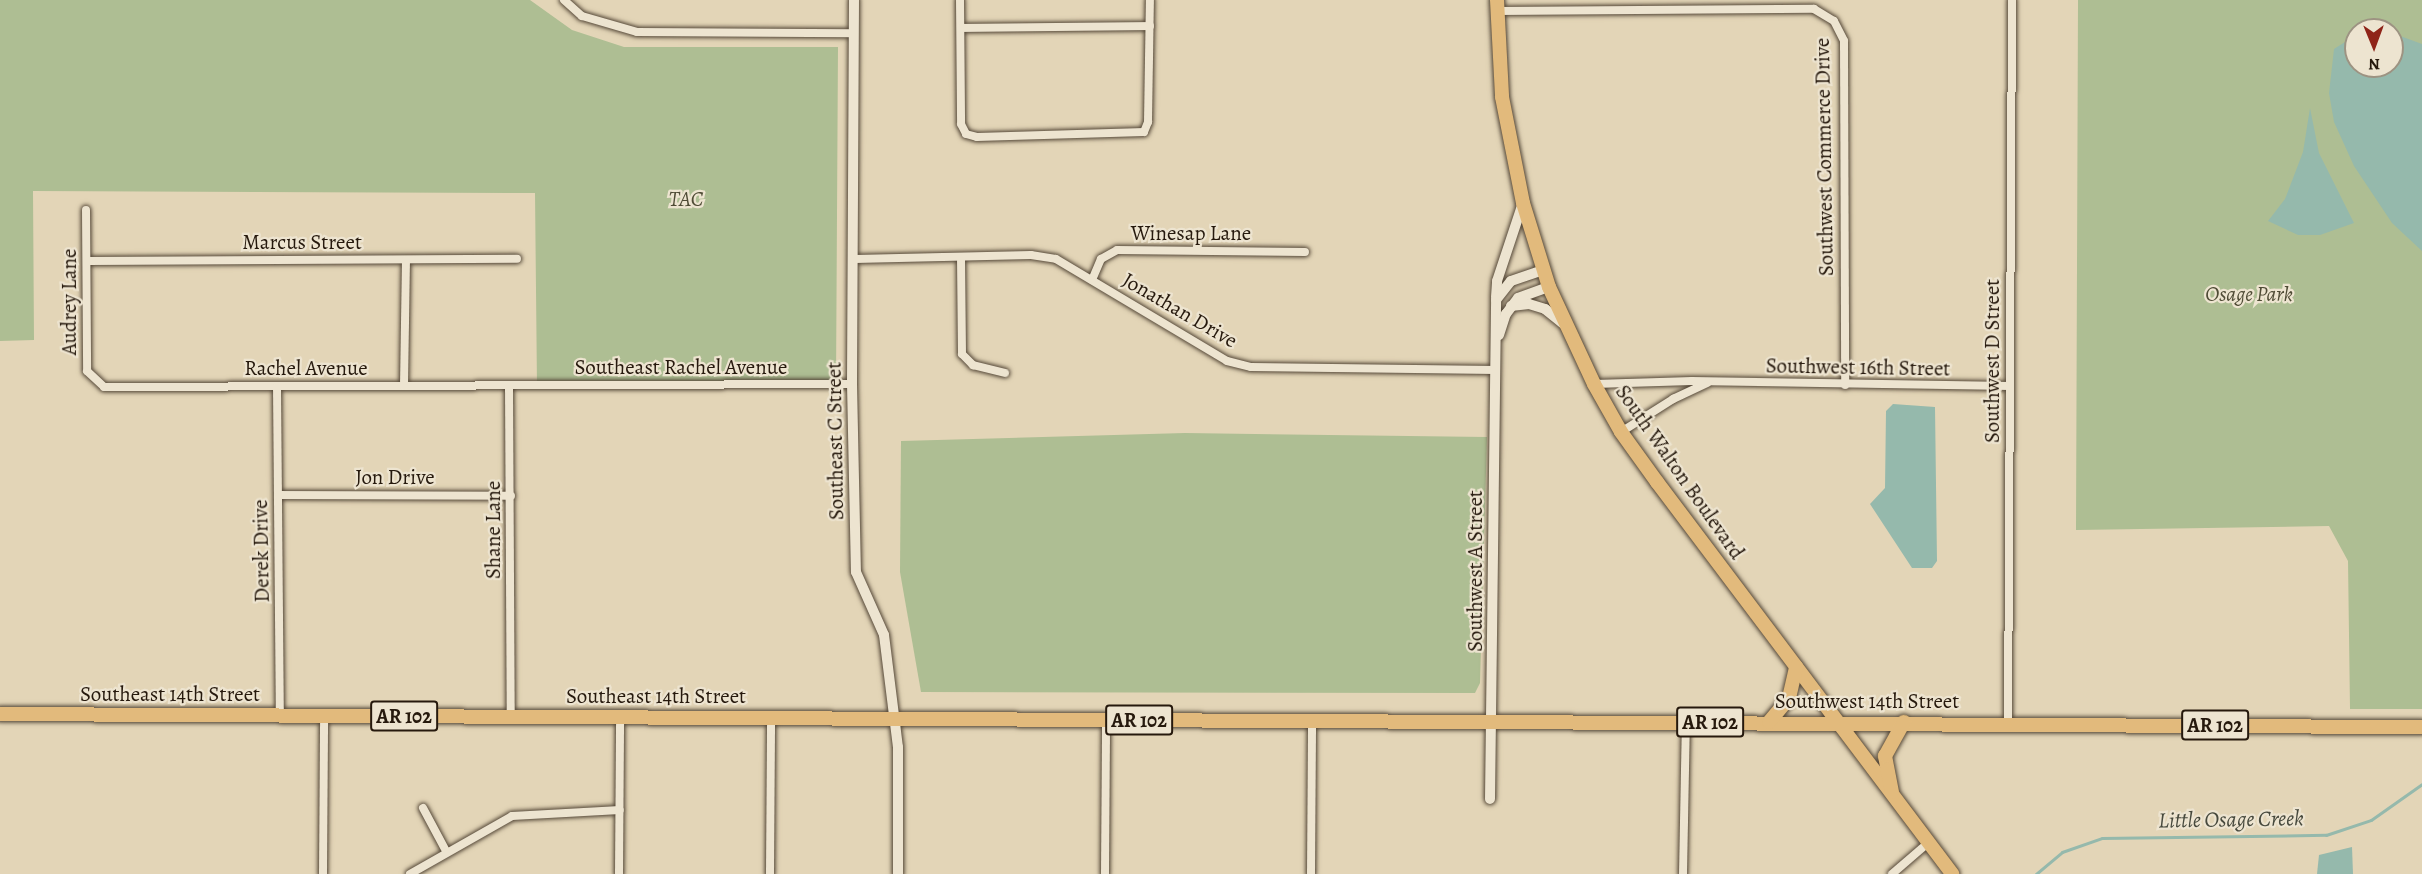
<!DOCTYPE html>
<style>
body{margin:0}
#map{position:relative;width:2422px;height:874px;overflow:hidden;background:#e3d5b7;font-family:Alegreya,serif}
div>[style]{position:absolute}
.green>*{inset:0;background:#aebe93}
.water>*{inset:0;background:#95b9ac}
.stream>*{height:3px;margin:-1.5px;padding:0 1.5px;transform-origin:1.5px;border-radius:1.5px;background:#95b9ac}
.roads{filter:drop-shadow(0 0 2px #554838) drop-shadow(0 0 2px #554838)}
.minor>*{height:8px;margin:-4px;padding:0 4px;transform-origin:4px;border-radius:4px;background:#ede4d0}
.tertiary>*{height:10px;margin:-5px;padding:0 5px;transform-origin:5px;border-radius:5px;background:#ede4d0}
.primary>*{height:14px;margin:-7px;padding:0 7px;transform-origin:7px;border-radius:7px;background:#e2ba7c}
span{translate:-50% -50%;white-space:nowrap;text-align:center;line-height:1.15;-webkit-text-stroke:4.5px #ede4d0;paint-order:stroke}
.shield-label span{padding:2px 4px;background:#ede4d0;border:2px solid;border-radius:4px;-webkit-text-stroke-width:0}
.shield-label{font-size:20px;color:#26190d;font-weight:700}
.street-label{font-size:21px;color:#26190d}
.park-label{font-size:21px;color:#4f4b35;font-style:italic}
.water-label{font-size:22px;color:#47493d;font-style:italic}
.north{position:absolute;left:2344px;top:18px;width:60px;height:60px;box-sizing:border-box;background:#ede4d0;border:2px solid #9d9382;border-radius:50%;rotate:179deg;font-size:16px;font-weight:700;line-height:24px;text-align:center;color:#26190d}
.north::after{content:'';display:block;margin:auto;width:21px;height:27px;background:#8f2418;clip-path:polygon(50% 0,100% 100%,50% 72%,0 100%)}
</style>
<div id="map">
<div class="green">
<i style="clip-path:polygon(0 0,530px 0,572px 30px,624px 47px,838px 47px,836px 384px,537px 386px,535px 193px,33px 191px,34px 340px,0 341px)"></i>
<i style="clip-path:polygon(evenodd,2078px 0,2422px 0,2422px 709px,2350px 709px,2348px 561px,2329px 526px,2076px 530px,2078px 0,2356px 30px,2392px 30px,2392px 66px,2356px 66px,2356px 30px)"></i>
<i style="clip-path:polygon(1185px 433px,1487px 437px,1480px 683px,1475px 693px,921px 692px,900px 572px,901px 441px)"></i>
</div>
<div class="water">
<i style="clip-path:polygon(2392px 33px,2422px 44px,2422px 251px,2392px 223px,2354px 166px,2334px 122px,2329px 93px,2334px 49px,2356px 35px,2356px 66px,2392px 66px)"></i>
<i style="clip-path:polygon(2310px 108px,2319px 153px,2354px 223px,2320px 235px,2298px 235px,2268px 221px,2285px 199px,2303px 152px)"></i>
<i style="clip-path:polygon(1893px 404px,1935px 407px,1937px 561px,1932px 568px,1912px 568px,1870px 504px,1885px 488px,1886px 411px)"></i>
<i style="clip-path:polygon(2352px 847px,2353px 874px,2317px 874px,2319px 855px)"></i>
</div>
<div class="stream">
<i style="left:2036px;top:874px;width:34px;rotate:-40deg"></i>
<i style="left:2062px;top:852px;width:42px;rotate:-19.3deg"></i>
<i style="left:2102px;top:838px;width:224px;rotate:-0.8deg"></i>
<i style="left:2326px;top:835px;width:47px;rotate:-18.4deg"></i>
<i style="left:2371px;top:820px;width:62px;rotate:-35.2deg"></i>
</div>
<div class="roads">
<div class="minor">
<i style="left:564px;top:0;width:24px;rotate:42deg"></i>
<i style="left:582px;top:16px;width:57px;rotate:16.2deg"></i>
<i style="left:637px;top:32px;width:217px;rotate:0.3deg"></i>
<i style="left:960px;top:0;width:124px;rotate:89.5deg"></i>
<i style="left:961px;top:124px;width:11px;rotate:63deg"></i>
<i style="left:966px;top:134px;width:11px;rotate:15deg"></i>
<i style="left:977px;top:137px;width:167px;rotate:-1.7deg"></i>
<i style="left:1144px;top:132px;width:11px;rotate:-68deg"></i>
<i style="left:1148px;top:122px;width:122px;rotate:-89.1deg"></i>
<i style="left:1497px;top:11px;width:317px;rotate:-0.4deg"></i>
<i style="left:1814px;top:9px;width:23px;rotate:31deg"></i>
<i style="left:1834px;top:21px;width:22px;rotate:63deg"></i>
<i style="left:1844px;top:41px;width:344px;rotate:89.8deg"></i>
<i style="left:961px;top:28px;width:189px;rotate:-0.6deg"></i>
<i style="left:86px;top:210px;width:161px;rotate:89.6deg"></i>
<i style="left:87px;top:371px;width:23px;rotate:43deg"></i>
<i style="left:104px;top:387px;width:748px;rotate:-0.23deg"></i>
<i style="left:961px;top:258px;width:96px;rotate:89.4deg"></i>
<i style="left:962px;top:354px;width:16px;rotate:45deg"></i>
<i style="left:973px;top:365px;width:33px;rotate:14deg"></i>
<i style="left:855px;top:259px;width:176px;rotate:-1.3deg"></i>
<i style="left:1031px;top:255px;width:25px;rotate:9deg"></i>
<i style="left:1056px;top:259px;width:199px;rotate:30.8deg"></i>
<i style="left:1227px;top:361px;width:25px;rotate:14deg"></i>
<i style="left:1251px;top:367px;width:245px;rotate:0.7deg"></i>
<i style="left:88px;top:261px;width:429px;rotate:-0.3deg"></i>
<i style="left:1092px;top:280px;width:23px;rotate:-67deg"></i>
<i style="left:1101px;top:259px;width:18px;rotate:-29deg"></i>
<i style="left:1117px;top:250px;width:188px;rotate:0.6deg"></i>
<i style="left:1594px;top:384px;width:98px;rotate:-1.8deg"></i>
<i style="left:1692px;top:381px;width:318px;rotate:0.9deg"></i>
<i style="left:404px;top:386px;width:126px;rotate:-89.1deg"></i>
<i style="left:509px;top:386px;width:330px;rotate:89.7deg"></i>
<i style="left:277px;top:387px;width:328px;rotate:89.5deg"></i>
<i style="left:1621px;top:432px;width:62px;rotate:-32.4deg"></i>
<i style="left:1673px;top:399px;width:38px;rotate:-25deg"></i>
<i style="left:278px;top:495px;width:233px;rotate:0.2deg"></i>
<i style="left:2008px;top:723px;width:723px;rotate:-89.68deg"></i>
<i style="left:423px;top:808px;width:49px;rotate:61.9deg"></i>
<i style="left:323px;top:874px;width:159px;rotate:-89.6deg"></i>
<i style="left:410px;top:874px;width:117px;rotate:-29.6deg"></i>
<i style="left:512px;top:816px;width:108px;rotate:-3.2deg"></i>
<i style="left:619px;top:874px;width:157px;rotate:-89.6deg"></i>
<i style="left:770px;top:874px;width:156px;rotate:-89.6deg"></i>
<i style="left:1105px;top:874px;width:155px;rotate:-89.6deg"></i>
<i style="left:1311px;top:874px;width:154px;rotate:-89.6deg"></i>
<i style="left:1683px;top:874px;width:152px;rotate:-88.9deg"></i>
<i style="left:1892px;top:874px;width:48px;rotate:-40.7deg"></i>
</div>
<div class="tertiary">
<i style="left:854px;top:0;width:384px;rotate:90.3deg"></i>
<i style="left:852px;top:384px;width:188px;rotate:88.8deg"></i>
<i style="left:856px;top:572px;width:69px;rotate:66deg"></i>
<i style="left:884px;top:635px;width:113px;rotate:82.9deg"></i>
<i style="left:898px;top:747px;width:127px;rotate:90deg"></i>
<i style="left:1496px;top:297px;width:16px;rotate:-86deg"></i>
<i style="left:1497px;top:281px;width:82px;rotate:-71.6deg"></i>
<i style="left:1511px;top:306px;width:18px;rotate:-6deg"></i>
<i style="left:1529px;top:304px;width:17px;rotate:17deg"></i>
<i style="left:1545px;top:309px;width:26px;rotate:39deg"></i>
<i style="left:1499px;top:335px;width:22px;rotate:-72deg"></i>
<i style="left:1506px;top:314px;width:20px;rotate:-53deg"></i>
<i style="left:1518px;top:298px;width:33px;rotate:-20deg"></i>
<i style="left:1490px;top:799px;width:499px;rotate:-89.3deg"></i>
<i style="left:1496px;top:300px;width:24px;rotate:-52deg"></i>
<i style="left:1511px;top:281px;width:34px;rotate:-19deg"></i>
</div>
<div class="primary">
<i style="left:1497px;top:0;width:97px;rotate:87deg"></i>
<i style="left:1502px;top:97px;width:108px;rotate:78.8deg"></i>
<i style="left:1523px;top:203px;width:88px;rotate:72.8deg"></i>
<i style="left:1549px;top:287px;width:107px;rotate:65.1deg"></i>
<i style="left:1594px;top:384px;width:55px;rotate:60.6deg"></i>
<i style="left:1621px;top:432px;width:62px;rotate:54.2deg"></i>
<i style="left:1657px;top:482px;width:491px;rotate:53deg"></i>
<i style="left:0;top:714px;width:2422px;rotate:0.31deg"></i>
<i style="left:1769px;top:722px;width:31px;rotate:-50deg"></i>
<i style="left:1789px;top:698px;width:32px;rotate:-77deg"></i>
<i style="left:1892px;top:792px;width:37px;rotate:-101deg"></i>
<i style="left:1885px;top:756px;width:39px;rotate:-61deg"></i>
</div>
</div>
<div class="shield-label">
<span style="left:404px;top:716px">AR 102</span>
<span style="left:1139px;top:720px">AR 102</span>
<span style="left:1710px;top:722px">AR 102</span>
<span style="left:2215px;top:725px">AR 102</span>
</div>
<div class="street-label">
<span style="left:1824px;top:157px;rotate:-91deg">Southwest Commerce Drive</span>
<span style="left:1191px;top:233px">Winesap Lane</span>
<span style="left:302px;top:242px">Marcus Street</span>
<span style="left:69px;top:302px;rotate:-90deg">Audrey Lane</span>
<span style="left:1180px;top:310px;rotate:30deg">Jonathan Drive</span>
<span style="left:1992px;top:361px;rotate:-90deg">Southwest D Street</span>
<span style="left:681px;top:367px">Southeast Rachel Avenue</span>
<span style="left:1858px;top:367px;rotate:1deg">Southwest 16th Street</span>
<span style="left:306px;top:368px">Rachel Avenue</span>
<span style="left:835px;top:441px;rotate:-91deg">Southeast C Street</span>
<span style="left:1680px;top:472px;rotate:55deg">South Walton Boulevard</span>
<span style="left:395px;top:477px">Jon Drive</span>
<span style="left:493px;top:530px;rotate:-90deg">Shane Lane</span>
<span style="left:261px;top:551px;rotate:-91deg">Derek Drive</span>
<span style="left:1475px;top:571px;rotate:-90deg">Southwest A Street</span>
<span style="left:170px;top:694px">Southeast 14th Street</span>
<span style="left:656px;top:696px">Southeast 14th Street</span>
<span style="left:1867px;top:701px">Southwest 14th Street</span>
</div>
<div class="park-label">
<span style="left:686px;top:199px">TAC</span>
<span style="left:2249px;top:294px">Osage Park</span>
</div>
<div class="water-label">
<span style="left:2231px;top:820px;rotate:-1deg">Little Osage Creek</span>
</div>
<div class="north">N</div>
</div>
